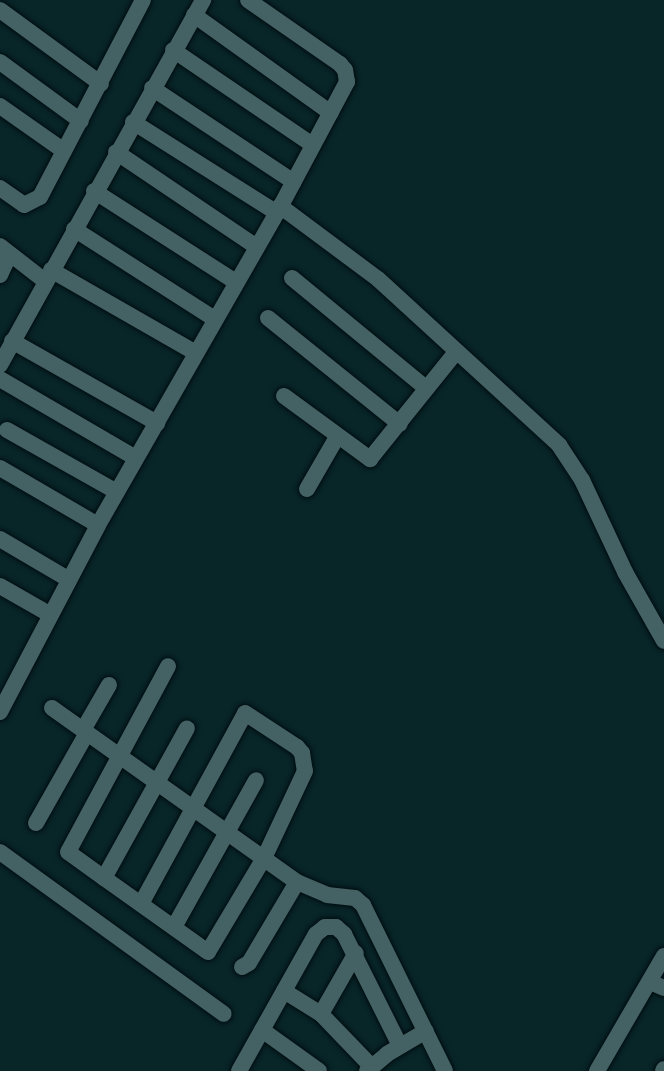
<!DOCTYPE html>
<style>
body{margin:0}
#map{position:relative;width:664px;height:1071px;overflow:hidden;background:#082528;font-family:"Fira Sans",sans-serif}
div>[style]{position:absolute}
.roads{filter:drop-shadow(0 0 2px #000d0f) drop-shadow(0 0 2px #000d0f)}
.minor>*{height:16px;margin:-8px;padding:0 8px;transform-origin:8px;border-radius:8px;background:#446164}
span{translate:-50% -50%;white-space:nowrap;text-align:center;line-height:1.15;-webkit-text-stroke:4.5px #030c0d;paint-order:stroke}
</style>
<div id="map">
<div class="roads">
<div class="minor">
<i style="left:0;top:10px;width:125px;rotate:36.2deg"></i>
<i style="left:194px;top:15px;width:168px;rotate:35.6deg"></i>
<i style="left:173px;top:50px;width:169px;rotate:34.2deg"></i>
<i style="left:0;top:62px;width:100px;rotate:36.1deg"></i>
<i style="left:152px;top:88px;width:170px;rotate:33.5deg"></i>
<i style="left:0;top:106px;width:78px;rotate:35.1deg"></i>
<i style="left:133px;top:122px;width:170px;rotate:32.3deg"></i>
<i style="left:116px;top:152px;width:170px;rotate:34deg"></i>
<i style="left:0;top:188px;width:29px;rotate:35deg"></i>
<i style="left:24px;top:205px;width:18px;rotate:-27deg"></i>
<i style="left:40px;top:197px;width:222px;rotate:-62.4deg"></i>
<i style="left:94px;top:191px;width:169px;rotate:32.7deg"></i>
<i style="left:280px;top:206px;width:122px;rotate:36.7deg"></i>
<i style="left:378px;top:279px;width:246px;rotate:42.5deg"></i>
<i style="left:559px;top:445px;width:42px;rotate:56.7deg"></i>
<i style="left:582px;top:480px;width:102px;rotate:64.9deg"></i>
<i style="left:625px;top:572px;width:79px;rotate:60.5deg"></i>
<i style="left:74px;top:229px;width:167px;rotate:32.6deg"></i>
<i style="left:0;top:246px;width:57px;rotate:37.9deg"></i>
<i style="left:51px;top:270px;width:167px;rotate:29.8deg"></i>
<i style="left:0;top:275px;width:23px;rotate:-65deg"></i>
<i style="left:292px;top:278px;width:173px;rotate:39.4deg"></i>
<i style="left:268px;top:318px;width:169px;rotate:38.8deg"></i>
<i style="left:12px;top:341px;width:167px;rotate:29.5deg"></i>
<i style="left:0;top:365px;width:418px;rotate:-60.9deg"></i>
<i style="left:0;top:379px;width:157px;rotate:30.2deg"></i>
<i style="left:284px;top:396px;width:107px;rotate:36.2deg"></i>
<i style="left:370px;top:459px;width:137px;rotate:-51.2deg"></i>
<i style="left:7px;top:430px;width:126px;rotate:29.4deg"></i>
<i style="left:0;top:468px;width:113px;rotate:30.2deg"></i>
<i style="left:307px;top:489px;width:60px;rotate:-60deg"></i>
<i style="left:0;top:539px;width:79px;rotate:30.5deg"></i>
<i style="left:0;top:586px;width:56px;rotate:29.7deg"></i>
<i style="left:52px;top:708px;width:301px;rotate:35.4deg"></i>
<i style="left:297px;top:882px;width:33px;rotate:23deg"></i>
<i style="left:327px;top:895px;width:28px;rotate:6deg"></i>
<i style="left:355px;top:898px;width:11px;rotate:41deg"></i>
<i style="left:363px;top:905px;width:185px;rotate:63.7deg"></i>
<i style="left:0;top:712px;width:211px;rotate:-62.3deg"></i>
<i style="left:98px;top:525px;width:360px;rotate:-60.2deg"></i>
<i style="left:277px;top:213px;width:149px;rotate:-61.9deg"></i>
<i style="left:347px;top:82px;width:12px;rotate:-99deg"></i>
<i style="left:345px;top:70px;width:8px;rotate:-130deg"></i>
<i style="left:340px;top:64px;width:112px;rotate:-145.2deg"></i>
<i style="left:83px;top:730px;width:52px;rotate:-60deg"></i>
<i style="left:36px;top:823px;width:103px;rotate:-60.5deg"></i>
<i style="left:0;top:852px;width:276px;rotate:35.9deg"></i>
<i style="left:104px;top:878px;width:171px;rotate:-61deg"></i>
<i style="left:141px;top:904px;width:217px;rotate:-61.4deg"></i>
<i style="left:245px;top:713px;width:62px;rotate:33.2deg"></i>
<i style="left:297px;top:747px;width:8px;rotate:50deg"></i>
<i style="left:302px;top:753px;width:18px;rotate:81deg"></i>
<i style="left:305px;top:771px;width:96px;rotate:115.2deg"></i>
<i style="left:264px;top:858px;width:109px;rotate:120.8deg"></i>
<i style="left:208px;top:952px;width:128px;rotate:-144.6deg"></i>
<i style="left:104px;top:878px;width:44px;rotate:-144.2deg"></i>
<i style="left:68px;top:852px;width:211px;rotate:-61.7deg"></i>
<i style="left:174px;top:927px;width:168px;rotate:-60.8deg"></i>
<i style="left:242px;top:967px;width:8px;rotate:-30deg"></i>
<i style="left:249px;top:963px;width:94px;rotate:-59.3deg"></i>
<i style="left:650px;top:982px;width:15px;rotate:23deg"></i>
<i style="left:284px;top:991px;width:44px;rotate:31.9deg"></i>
<i style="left:321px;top:1014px;width:72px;rotate:46.1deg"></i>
<i style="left:321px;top:1014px;width:70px;rotate:-60.2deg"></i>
<i style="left:262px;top:1030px;width:70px;rotate:35.7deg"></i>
<i style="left:239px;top:1071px;width:157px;rotate:-60.7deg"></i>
<i style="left:316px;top:934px;width:11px;rotate:-38deg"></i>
<i style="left:325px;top:927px;width:11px"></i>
<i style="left:336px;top:927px;width:11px;rotate:41deg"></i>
<i style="left:344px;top:934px;width:125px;rotate:63.4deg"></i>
<i style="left:367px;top:1071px;width:26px;rotate:-40deg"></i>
<i style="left:387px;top:1054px;width:45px;rotate:-30.5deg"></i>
<i style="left:597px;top:1071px;width:133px;rotate:-59.8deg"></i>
<i style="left:663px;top:1071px;width:2px;rotate:-63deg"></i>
</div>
</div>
</div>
